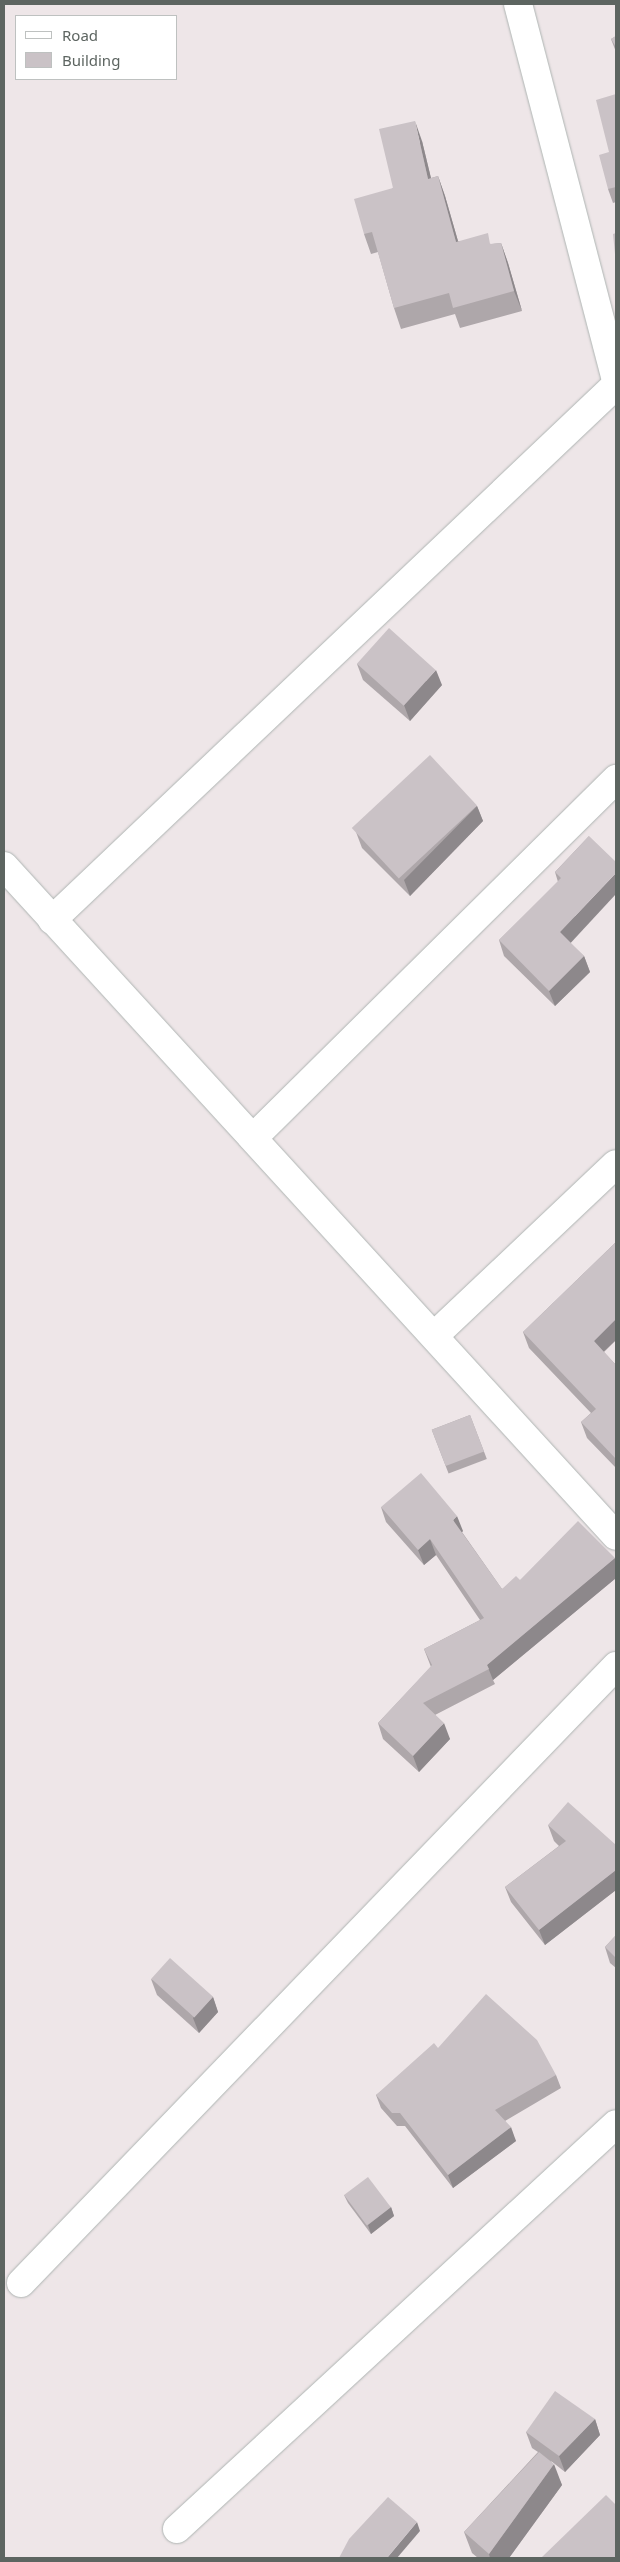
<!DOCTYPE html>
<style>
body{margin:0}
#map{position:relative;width:620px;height:2562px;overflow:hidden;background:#eee6e8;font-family:"Noto Sans",sans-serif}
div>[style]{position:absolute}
.roads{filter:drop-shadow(0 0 1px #aeb4b2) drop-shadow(0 0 1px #aeb4b2)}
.minor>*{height:28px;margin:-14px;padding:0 14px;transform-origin:14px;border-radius:14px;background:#fff}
.wall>*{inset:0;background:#aea7aa;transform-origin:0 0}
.shaded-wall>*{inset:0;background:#8d888b}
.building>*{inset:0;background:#cac2c6;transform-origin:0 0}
span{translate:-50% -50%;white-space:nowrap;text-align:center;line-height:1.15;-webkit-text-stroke:5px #fff;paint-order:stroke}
.frame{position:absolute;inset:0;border:5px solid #5d6561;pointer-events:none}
.legend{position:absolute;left:15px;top:15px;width:162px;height:65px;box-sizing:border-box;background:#fff;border:1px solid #bec1c0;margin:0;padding:6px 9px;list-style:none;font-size:15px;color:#5d6561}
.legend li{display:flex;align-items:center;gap:10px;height:25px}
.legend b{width:25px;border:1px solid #bec1c0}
</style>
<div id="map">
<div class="roads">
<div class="minor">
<i style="left:518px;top:4px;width:389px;rotate:75.4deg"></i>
<i style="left:4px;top:866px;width:907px;rotate:47.59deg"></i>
<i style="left:52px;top:920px;width:777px;rotate:-43.49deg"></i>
<i style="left:253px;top:1138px;width:511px;rotate:-44.68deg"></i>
<i style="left:434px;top:1336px;width:250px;rotate:-43.4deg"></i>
<i style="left:21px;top:2283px;width:857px;rotate:-46.04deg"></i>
<i style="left:177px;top:2529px;width:597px;rotate:-42.69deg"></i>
</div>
</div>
<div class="wall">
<i style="clip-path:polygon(616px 36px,616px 52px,611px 39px)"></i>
<i style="clip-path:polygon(616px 94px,616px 202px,613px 203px,608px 189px,609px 152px)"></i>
<i style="clip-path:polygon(422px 141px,431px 178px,438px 176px,445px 196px,458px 241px,492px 244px,501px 243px,508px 263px,522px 311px,460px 328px,455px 314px,401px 329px,394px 308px,378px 252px,371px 254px,364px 234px)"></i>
<i style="clip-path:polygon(357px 664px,442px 685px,410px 721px,363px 680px)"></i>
<i style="clip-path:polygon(477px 806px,483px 821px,410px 896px,362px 848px,356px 832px)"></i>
<i style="clip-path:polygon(589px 836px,570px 943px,584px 956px,590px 972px,555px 1006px,504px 956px,499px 940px,558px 882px,555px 872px)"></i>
<i style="clip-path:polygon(616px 1242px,616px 1340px,604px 1352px,616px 1365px,616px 1468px,587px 1438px,581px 1422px,591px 1413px,529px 1348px,523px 1332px)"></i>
<i style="left:470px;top:1415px;width:47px;height:41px;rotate:69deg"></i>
<i style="clip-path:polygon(381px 1507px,463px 1531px,462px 1532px,502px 1589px,520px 1580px,615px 1558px,616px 1561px,616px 1578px,493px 1680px,495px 1684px,435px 1715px,450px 1739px,419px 1772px,383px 1739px,378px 1723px,431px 1667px,424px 1649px,480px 1620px,436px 1555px,424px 1565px,386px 1522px)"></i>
<i style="clip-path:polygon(548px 1825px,616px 1845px,616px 1890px,545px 1945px,511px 1902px,505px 1887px,559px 1846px,554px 1841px)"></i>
<i style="clip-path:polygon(616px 1935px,616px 1968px,610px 1963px,605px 1947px)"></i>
<i style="clip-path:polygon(151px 1979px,213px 1997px,218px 2012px,199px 2033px,157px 1995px)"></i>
<i style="clip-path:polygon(438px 2048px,556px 2075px,561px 2088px,505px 2121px,516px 2141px,453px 2188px,405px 2126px,397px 2126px,381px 2108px,376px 2095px)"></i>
<i style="clip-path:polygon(344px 2195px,391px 2207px,394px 2216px,371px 2234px,348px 2203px)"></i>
<i style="clip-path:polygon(595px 2419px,600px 2435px,565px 2472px,551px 2461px,562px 2485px,509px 2558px,478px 2558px,472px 2553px,464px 2532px,538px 2452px,532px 2448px,526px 2432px)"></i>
</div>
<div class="shaded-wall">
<i style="clip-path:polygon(415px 121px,422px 141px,436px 199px,428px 179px)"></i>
<i style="clip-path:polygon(438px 176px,445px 196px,464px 262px,456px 242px)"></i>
<i style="clip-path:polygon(501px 243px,508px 263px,522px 311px,514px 291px)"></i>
<i style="clip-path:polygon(436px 670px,442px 685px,410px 721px,404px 705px)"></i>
<i style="clip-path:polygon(477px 806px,483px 821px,410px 896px,404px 880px)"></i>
<i style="clip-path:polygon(616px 873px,616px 894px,566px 948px,560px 932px)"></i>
<i style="clip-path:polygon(584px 956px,590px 972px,555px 1006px,549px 991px)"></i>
<i style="clip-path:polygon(616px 1319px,616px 1340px,599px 1356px,594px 1341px)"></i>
<i style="clip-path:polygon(457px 1516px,463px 1531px,459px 1535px,453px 1520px)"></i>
<i style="clip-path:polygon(430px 1539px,436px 1555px,424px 1565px,418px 1550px)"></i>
<i style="clip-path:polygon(615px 1558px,616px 1561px,616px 1578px,493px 1680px,487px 1665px)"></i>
<i style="clip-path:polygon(444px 1723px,450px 1739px,419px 1772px,413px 1756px)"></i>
<i style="clip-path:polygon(616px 1870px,616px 1890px,545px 1945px,539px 1930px)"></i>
<i style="clip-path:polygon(213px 1997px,218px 2012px,199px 2033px,193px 2018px)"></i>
<i style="clip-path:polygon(511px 2127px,516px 2141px,453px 2188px,448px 2175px)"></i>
<i style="clip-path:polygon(391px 2207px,394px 2216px,371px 2234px,368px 2225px)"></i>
<i style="clip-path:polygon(595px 2419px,600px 2435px,565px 2472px,559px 2456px)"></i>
<i style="clip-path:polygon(554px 2464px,562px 2485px,509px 2558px,490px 2558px,489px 2554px)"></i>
<i style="clip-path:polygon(417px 2522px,420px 2531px,397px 2558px,387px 2558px)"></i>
</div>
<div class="building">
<i style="clip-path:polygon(616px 36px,616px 47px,611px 39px)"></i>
<i style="clip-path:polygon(616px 94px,616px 187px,608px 189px,599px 155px,609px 152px,596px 100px)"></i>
<i style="clip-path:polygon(415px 121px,428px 179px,438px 176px,456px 242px,488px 233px,490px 244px,501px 243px,514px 291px,453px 308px,449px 293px,394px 308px,372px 232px,364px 234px,354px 199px,393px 188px,379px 129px)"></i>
<i style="clip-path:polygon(616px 233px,616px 264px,613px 234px)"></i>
<i style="left:389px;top:628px;width:63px;height:48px;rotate:42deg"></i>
<i style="left:430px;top:755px;width:69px;height:107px;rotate:47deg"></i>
<i style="clip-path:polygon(589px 836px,616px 862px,616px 873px,560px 932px,584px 956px,549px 991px,499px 940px,561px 878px,555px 872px)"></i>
<i style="clip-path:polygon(616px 1242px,616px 1319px,594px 1341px,616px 1365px,616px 1459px,581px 1422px,596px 1409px,523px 1332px)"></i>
<i style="left:470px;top:1415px;width:39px;height:41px;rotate:69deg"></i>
<i style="clip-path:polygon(421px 1473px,457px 1516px,453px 1520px,502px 1589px,516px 1576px,520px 1580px,578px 1521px,615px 1558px,487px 1665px,489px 1669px,423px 1703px,444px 1723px,413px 1756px,378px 1723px,432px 1665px,424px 1649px,484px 1618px,430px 1539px,418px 1550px,381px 1507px)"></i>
<i style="clip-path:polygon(568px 1802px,616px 1845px,616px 1870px,539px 1930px,505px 1887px,566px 1841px,548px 1825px)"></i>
<i style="clip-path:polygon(616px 1935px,616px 1958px,605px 1947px)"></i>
<i style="left:170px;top:1958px;width:58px;height:28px;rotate:42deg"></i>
<i style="clip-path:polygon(486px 1994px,537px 2040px,556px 2075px,495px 2110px,511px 2127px,448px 2175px,400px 2113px,392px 2113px,376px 2095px,434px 2043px,438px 2048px)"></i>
<i style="left:368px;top:2177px;width:38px;height:30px;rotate:53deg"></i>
<i style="clip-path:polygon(555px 2391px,595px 2419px,559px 2456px,526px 2432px)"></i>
<i style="clip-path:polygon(539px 2452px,554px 2464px,489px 2554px,464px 2532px)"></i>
<i style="clip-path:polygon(606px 2495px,616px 2505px,616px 2558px,541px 2558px)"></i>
<i style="clip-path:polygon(388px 2497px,417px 2522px,387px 2558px,339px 2558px,349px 2539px)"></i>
</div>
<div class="frame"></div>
<ul class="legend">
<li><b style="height:6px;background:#fff"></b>Road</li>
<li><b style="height:14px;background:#cac2c6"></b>Building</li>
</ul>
</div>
